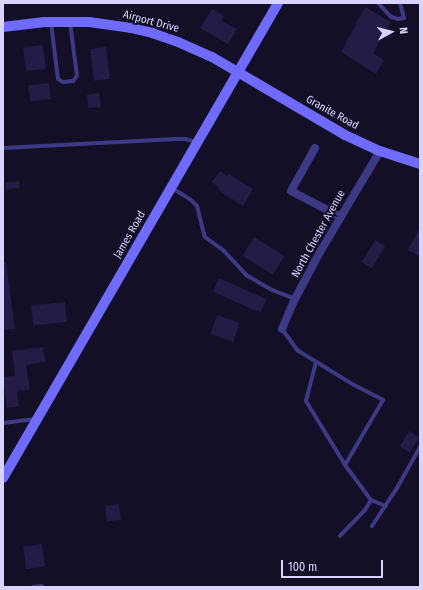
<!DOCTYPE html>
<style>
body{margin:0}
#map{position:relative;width:423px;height:590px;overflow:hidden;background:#130f26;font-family:"Fira Sans Condensed",sans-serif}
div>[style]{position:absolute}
.building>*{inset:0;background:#241b47;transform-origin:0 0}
.lane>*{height:4px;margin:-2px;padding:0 2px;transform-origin:2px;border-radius:2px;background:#3d3a85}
.street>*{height:8px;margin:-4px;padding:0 4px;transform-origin:4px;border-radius:4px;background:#3d3a85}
.secondary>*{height:10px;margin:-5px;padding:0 5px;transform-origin:5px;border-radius:5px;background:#6f6bff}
span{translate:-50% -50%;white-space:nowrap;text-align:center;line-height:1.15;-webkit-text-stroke:3.5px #130f26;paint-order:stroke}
.street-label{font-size:11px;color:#d9d4ff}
.frame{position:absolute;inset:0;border:4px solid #d9d4ff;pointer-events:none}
.north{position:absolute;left:371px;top:12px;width:40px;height:40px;-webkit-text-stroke:3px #130f26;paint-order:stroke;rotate:83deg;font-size:11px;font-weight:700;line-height:16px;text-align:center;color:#d9d4ff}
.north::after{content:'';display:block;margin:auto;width:14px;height:18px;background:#d9d4ff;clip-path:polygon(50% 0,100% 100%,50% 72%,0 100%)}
.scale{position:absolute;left:281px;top:560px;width:102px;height:18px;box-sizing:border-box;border:2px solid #d9d4ff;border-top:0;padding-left:5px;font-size:12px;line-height:14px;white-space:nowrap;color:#d9d4ff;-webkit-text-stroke:3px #130f26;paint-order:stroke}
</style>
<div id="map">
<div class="building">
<i style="clip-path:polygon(365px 7px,391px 22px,373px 53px,384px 60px,376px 74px,341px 52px)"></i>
<i style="clip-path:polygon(212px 9px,224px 16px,221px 21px,237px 29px,228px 44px,200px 28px)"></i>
<i style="left:43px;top:45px;width:24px;height:20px;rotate:83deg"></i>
<i style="left:106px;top:47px;width:32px;height:16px;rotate:83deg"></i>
<i style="left:49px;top:83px;width:16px;height:21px;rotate:83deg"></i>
<i style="clip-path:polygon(99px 93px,101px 107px,88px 108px,87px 95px)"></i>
<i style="clip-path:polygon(220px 171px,227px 176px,228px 174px,253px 189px,243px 206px,218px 190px,219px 188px,212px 182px)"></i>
<i style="left:19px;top:181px;width:7px;height:14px;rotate:82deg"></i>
<i style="clip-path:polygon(420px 227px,420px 257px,408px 250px)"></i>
<i style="left:254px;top:237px;width:36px;height:22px;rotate:32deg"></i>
<i style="left:375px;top:240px;width:12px;height:26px;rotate:31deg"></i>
<i style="clip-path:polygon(6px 262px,15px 329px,3px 330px,3px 263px)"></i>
<i style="left:219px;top:278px;width:52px;height:15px;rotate:24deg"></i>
<i style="left:65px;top:302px;width:20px;height:34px;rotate:84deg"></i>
<i style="left:217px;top:315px;width:24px;height:20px;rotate:19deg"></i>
<i style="clip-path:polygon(43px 347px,45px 362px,26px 365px,30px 390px,17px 391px,19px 406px,7px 408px,3px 377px,15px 376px,12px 351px)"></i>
<i style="left:409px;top:431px;width:12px;height:18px;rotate:31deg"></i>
<i style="left:119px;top:504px;width:16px;height:14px;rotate:83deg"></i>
<i style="left:42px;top:544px;width:23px;height:19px;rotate:83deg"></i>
</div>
<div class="lane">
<i style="left:378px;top:3px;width:19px;rotate:47deg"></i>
<i style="left:391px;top:17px;width:7px;rotate:16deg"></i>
<i style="left:398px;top:19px;width:6px;rotate:-9deg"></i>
<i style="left:404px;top:18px;width:16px;rotate:-105deg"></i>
<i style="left:51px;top:23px;width:56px;rotate:82.9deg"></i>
<i style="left:58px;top:79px;width:6px;rotate:31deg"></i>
<i style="left:63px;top:82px;width:10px;rotate:-6deg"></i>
<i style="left:73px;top:81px;width:6px;rotate:-51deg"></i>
<i style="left:77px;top:76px;width:54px;rotate:-97.4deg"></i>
<i style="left:3px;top:148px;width:173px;rotate:-3deg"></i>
<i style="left:176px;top:139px;width:9px"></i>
<i style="left:185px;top:139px;width:11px;rotate:15deg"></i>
<i style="left:172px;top:188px;width:22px;rotate:32deg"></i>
<i style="left:191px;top:200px;width:8px;rotate:45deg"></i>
<i style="left:197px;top:206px;width:32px;rotate:76deg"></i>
<i style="left:205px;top:237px;width:24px;rotate:36deg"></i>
<i style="left:224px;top:251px;width:33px;rotate:47deg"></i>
<i style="left:246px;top:275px;width:30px;rotate:30deg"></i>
<i style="left:272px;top:290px;width:25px;rotate:21deg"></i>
<i style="left:282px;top:329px;width:26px;rotate:54deg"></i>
<i style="left:297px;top:350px;width:67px;rotate:31.6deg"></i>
<i style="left:354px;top:385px;width:33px;rotate:27deg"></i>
<i style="left:383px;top:400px;width:75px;rotate:120.3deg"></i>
<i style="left:345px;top:465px;width:44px;rotate:53.4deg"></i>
<i style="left:371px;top:500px;width:12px;rotate:121deg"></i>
<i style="left:365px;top:510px;width:36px;rotate:134deg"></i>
<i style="left:316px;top:362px;width:40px;rotate:104.4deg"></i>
<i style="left:306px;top:401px;width:75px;rotate:58.6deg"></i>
<i style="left:3px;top:423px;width:33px;rotate:-7deg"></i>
<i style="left:371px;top:500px;width:16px;rotate:22deg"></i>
<i style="left:372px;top:526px;width:45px;rotate:-56.7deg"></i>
<i style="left:397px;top:488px;width:47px;rotate:-60.7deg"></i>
<i style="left:33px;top:587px;width:9px;rotate:-6deg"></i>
</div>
<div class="street">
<i style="left:315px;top:148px;width:49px;rotate:119.2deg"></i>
<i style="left:291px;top:191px;width:56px;rotate:27.5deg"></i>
<i style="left:282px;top:329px;width:33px;rotate:-67deg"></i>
<i style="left:295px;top:299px;width:53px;rotate:-62deg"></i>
<i style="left:320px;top:252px;width:117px;rotate:-59.3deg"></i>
</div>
<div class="secondary">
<i style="left:3px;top:27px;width:42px;rotate:-6.8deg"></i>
<i style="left:45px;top:22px;width:44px"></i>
<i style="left:89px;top:22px;width:42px;rotate:8.1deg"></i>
<i style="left:131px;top:28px;width:22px;rotate:13deg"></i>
<i style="left:152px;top:33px;width:28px;rotate:19deg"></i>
<i style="left:178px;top:42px;width:37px;rotate:24deg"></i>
<i style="left:212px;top:57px;width:154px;rotate:30.4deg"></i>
<i style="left:345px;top:135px;width:38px;rotate:25deg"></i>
<i style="left:380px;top:151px;width:42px;rotate:18deg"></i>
<i style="left:3px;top:478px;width:549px;rotate:-59.93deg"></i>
</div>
<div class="street-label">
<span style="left:151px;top:22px;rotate:15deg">Airport Drive</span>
<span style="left:332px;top:113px;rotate:29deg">Granite Road</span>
<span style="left:319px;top:234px;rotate:-61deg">North Chester Avenue</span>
<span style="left:130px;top:235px;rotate:-60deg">James Road</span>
</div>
<div class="frame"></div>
<div class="north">N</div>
<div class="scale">100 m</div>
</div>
